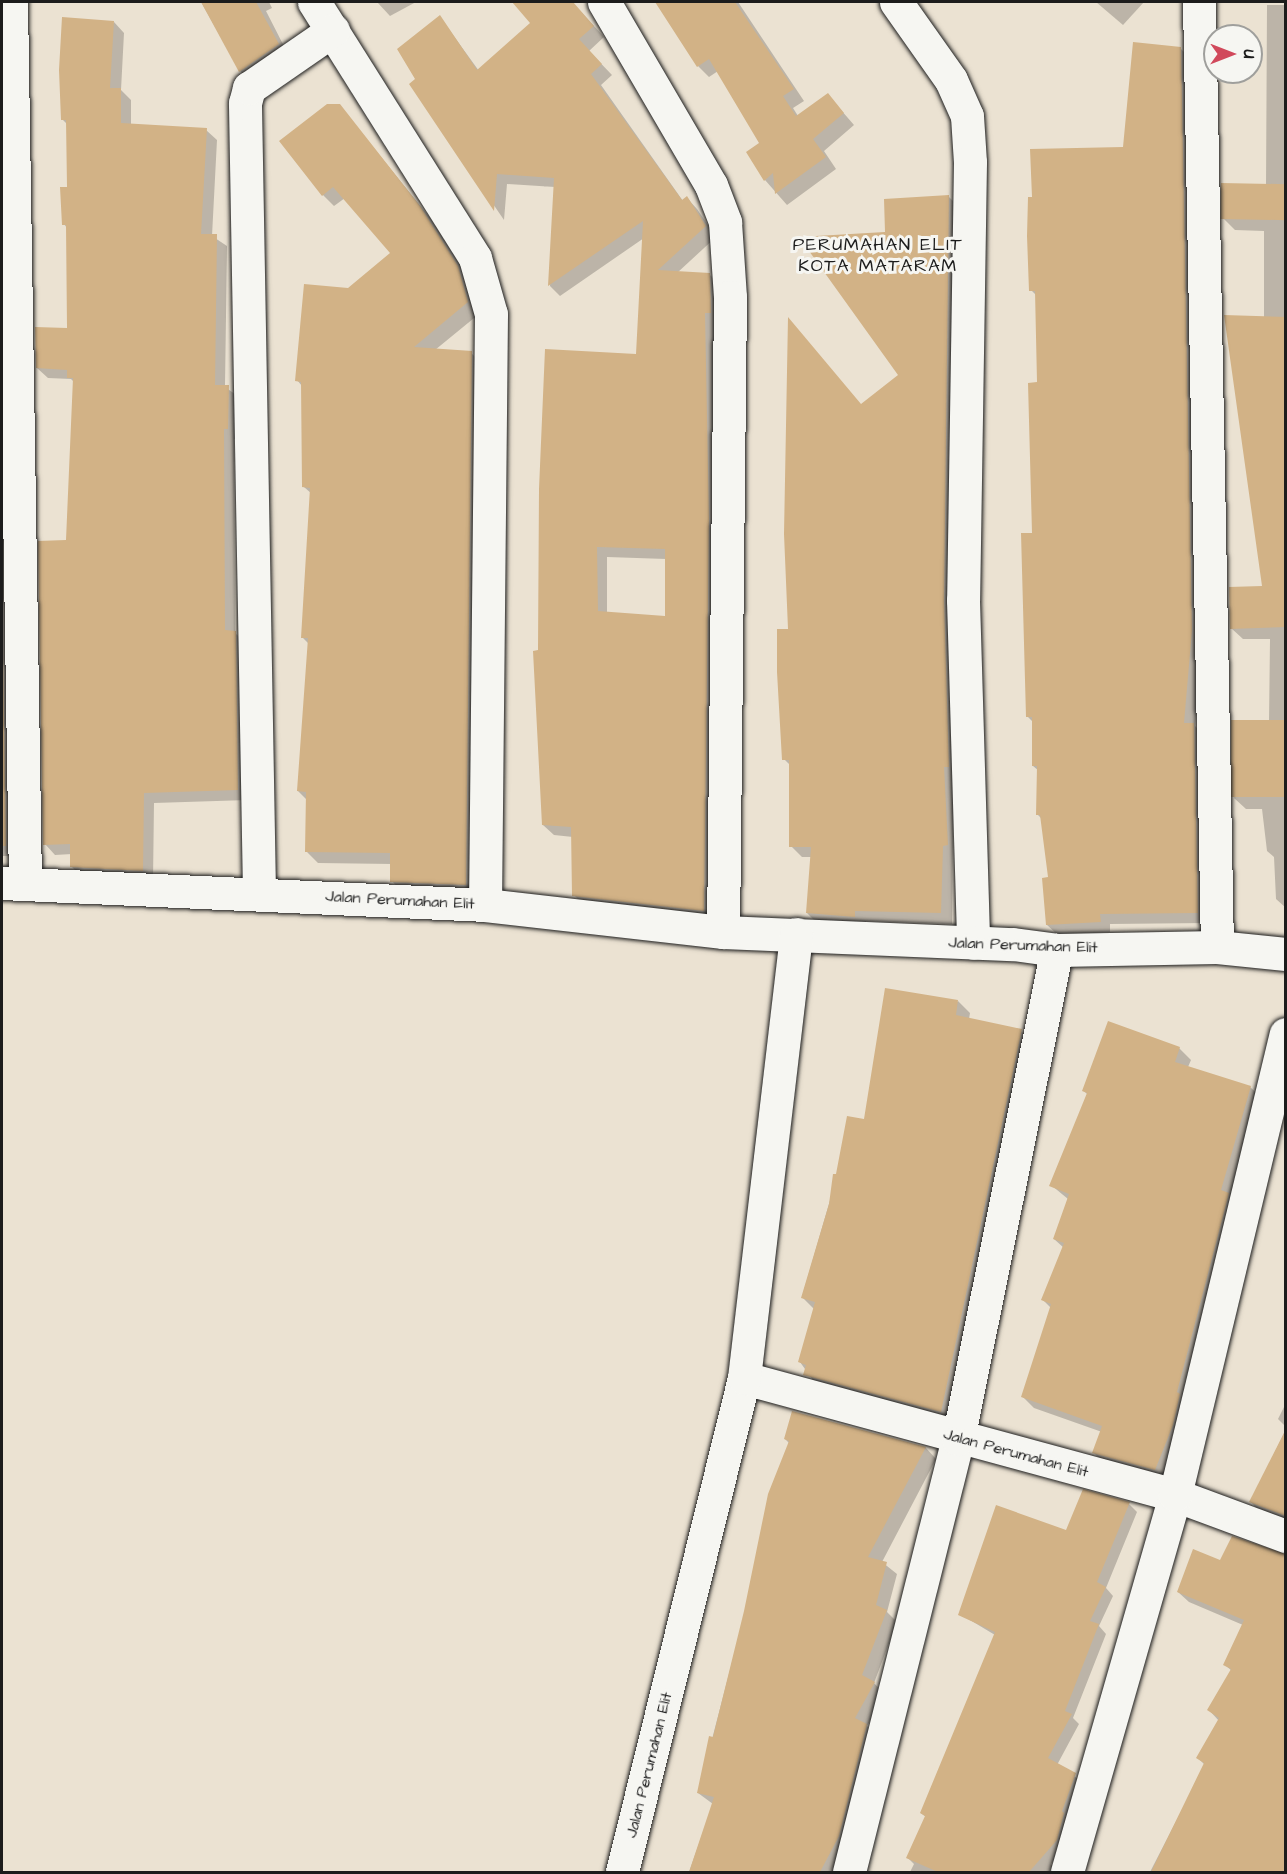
<!DOCTYPE html>
<style>
body{margin:0}
#map{position:relative;width:1287px;height:1874px;overflow:hidden;background:#ebe2d2;font-family:"Architects Daughter",sans-serif}
div>[style]{position:absolute}
.shadow>*{inset:0;background:#0003}
.building>*{inset:0;background:#d2b286;transform-origin:0 0}
.roads{filter:drop-shadow(0 0 2px #1c1c1c) drop-shadow(0 0 2px #1c1c1c)}
.minor>*{height:33px;margin:-16.5px;padding:0 16.5px;transform-origin:16.5px;border-radius:16.5px;background:#f6f6f2}
span{translate:-50% -50%;white-space:nowrap;text-align:center;line-height:1.15;-webkit-text-stroke:6px #f6f6f2;paint-order:stroke}
.street-label{font-size:16px;color:#1c1c1c}
.neighbourhood-label{font-size:18px;color:#1c1c1c;letter-spacing:1.5px}
.frame{position:absolute;inset:0;border:3px solid #1c1c1c;pointer-events:none}
.north{position:absolute;left:1203px;top:24px;width:60px;height:60px;box-sizing:border-box;background:#f6f6f2;border:2px solid #9f9f9c;border-radius:50%;rotate:90deg;font-size:16px;font-weight:700;line-height:24px;text-align:center;color:#1c1c1c}
.north::after{content:'';display:block;margin:auto;width:21px;height:27px;background:#d1495b;clip-path:polygon(50% 0,100% 100%,50% 72%,0 100%)}
</style>
<div id="map">
<div class="shadow">
<i style="clip-path:polygon(201px 2px,269px 2px,272px 8px,266px 11px,289px 56px,251px 83px,240px 71px)"></i>
<i style="clip-path:polygon(377px 2px,416px 2px,390px 16px)"></i>
<i style="clip-path:polygon(evenodd,514px 2px,572px 2px,604px 37px,589px 51px,612px 75px,601px 85px,683px 201px,687px 198px,697px 209px,716px 237px,677px 273px,709px 274px,720px 285px,714px 921px,585px 906px,574px 895px,573px 837px,554px 835px,543px 825px,540px 652px,638px 355px,644px 238px,560px 296px,550px 286px,555px 187px,507px 184px,504px 220px,411px 84px,417px 80px,440px 17px,479px 71px,532px 24px,514px 2px,607px 557px,666px 559px,666px 617px,607px 613px,607px 557px)"></i>
<i style="clip-path:polygon(658px 2px,738px 2px,804px 101px,793px 108px,798px 116px,828px 95px,854px 125px,824px 151px,836px 169px,787px 205px,765px 180px,761px 143px,718px 71px,709px 77px,698px 66px)"></i>
<i style="clip-path:polygon(1096px 2px,1144px 2px,1123px 25px)"></i>
<i style="clip-path:polygon(1267px 5px,1286px 5px,1286px 908px,1276px 899px,1274px 857px,1267px 851px,1262px 809px,1246px 809px,1234px 798px,1269px 722px,1270px 639px,1243px 639px,1231px 628px,1264px 587px,1264px 231px,1235px 230px,1223px 218px,1266px 185px)"></i>
<i style="clip-path:polygon(114px 22px,124px 33px,121px 90px,131px 100px,131px 125px,206px 130px,217px 140px,212px 236px,227px 246px,225px 387px,239px 397px,239px 439px,234px 439px,235px 633px,246px 643px,248px 800px,154px 803px,153px 881px,82px 877px,72px 867px,72px 854px,55px 855px,45px 844px,68px 541px,75px 383px,71px 379px,48px 378px,37px 368px,69px 330px,67px 228px,64px 224px,68px 188px,67px 124px,62px 119px)"></i>
<i style="clip-path:polygon(1180px 48px,1191px 59px,1202px 641px,1195px 726px,1204px 735px,1208px 923px,1110px 924px,1110px 932px,1058px 935px,1047px 925px,1049px 879px,1042px 819px,1037px 814px,1039px 771px,1033px 766px,1033px 722px,1027px 716px,1038px 384px,1036px 295px,1031px 290px,1125px 149px)"></i>
<i style="clip-path:polygon(339px 105px,431px 219px,469px 279px,479px 314px,435px 350px,471px 353px,483px 364px,477px 896px,403px 893px,392px 881px,392px 864px,318px 863px,307px 852px,307px 800px,298px 791px,309px 644px,303px 638px,312px 494px,304px 487px,302px 386px,297px 380px,349px 290px,392px 253px,345px 198px,334px 206px,323px 195px,281px 141px)"></i>
<i style="clip-path:polygon(949px 197px,960px 208px,952px 924px,866px 921px,866px 927px,818px 924px,807px 913px,811px 857px,802px 857px,791px 846px,791px 766px,784px 759px,789px 630px,862px 405px,900px 376px,887px 233px)"></i>
<i style="clip-path:polygon(2px 290px,9px 435px,2px 495px,10px 503px,16px 856px,2px 856px)"></i>
<i style="clip-path:polygon(958px 1001px,970px 1013px,969px 1019px,1021px 1031px,1033px 1043px,953px 1423px,817px 1386px,800px 1362px,815px 1310px,802px 1297px,837px 1176px,866px 1121px)"></i>
<i style="clip-path:polygon(1179px 1048px,1191px 1060px,1188px 1067px,1250px 1087px,1262px 1098px,1167px 1481px,1105px 1464px,1094px 1453px,1102px 1432px,1034px 1408px,1023px 1397px,1051px 1308px,1043px 1300px,1064px 1248px,1054px 1239px,1068px 1199px,1051px 1185px,1088px 1095px,1084px 1091px)"></i>
<i style="clip-path:polygon(1286px 1403px,1286px 1427px,1278px 1419px)"></i>
<i style="clip-path:polygon(793px 1412px,926px 1448px,936px 1459px,882px 1562px,897px 1574px,887px 1612px,897px 1622px,874px 1683px,885px 1695px,867px 1726px,877px 1737px,836px 1872px,689px 1872px,713px 1804px,698px 1793px,789px 1443px,785px 1439px)"></i>
<i style="clip-path:polygon(1286px 1429px,1286px 1523px,1261px 1513px,1251px 1502px)"></i>
<i style="clip-path:polygon(1129px 1504px,1137px 1512px,1106px 1588px,1113px 1596px,1099px 1626px,1106px 1634px,1073px 1718px,1079px 1724px,1057px 1765px,1083px 1782px,1064px 1848px,1051px 1864px,1058px 1872px,910px 1872px,914px 1864px,908px 1858px,926px 1817px,921px 1813px,995px 1635px,960px 1614px,1067px 1532px)"></i>
<i style="clip-path:polygon(1286px 1555px,1286px 1872px,1150px 1872px,1205px 1765px,1198px 1758px,1219px 1721px,1209px 1710px,1232px 1671px,1225px 1665px,1243px 1625px,1189px 1602px,1178px 1592px,1221px 1562px)"></i>
</div>
<div class="building">
<i style="clip-path:polygon(201px 2px,256px 2px,279px 44px,239px 72px)"></i>
<i style="clip-path:polygon(evenodd,512px 2px,573px 2px,594px 26px,579px 39px,602px 64px,591px 74px,682px 200px,687px 196px,706px 226px,658px 270px,710px 273px,711px 313px,705px 313px,709px 519px,704px 911px,572px 896px,571px 827px,542px 825px,533px 651px,538px 650px,539px 489px,545px 349px,636px 354px,643px 221px,548px 286px,554px 178px,497px 174px,494px 211px,409px 84px,415px 79px,397px 49px,440px 15px,477px 70px,530px 23px,512px 2px,597px 547px,665px 549px,665px 616px,598px 611px,597px 547px)"></i>
<i style="clip-path:polygon(655px 2px,735px 2px,794px 89px,783px 96px,796px 116px,828px 93px,844px 113px,813px 139px,826px 157px,775px 194px,773px 173px,764px 181px,746px 152px,759px 143px,709px 59px,697px 67px)"></i>
<i style="clip-path:polygon(62px 17px,114px 21px,110px 88px,121px 88px,121px 123px,207px 128px,201px 234px,217px 234px,215px 385px,229px 385px,228px 429px,224px 429px,225px 630px,236px 631px,238px 790px,144px 793px,143px 871px,70px 867px,70px 844px,43px 845px,38px 541px,66px 540px,73px 378px,67px 378px,67px 370px,36px 368px,35px 327px,67px 328px,66px 225px,62px 225px,60px 187px,67px 187px,66px 120px,61px 120px,59px 70px)"></i>
<i style="clip-path:polygon(1133px 42px,1181px 47px,1192px 630px,1184px 723px,1194px 723px,1198px 913px,1100px 914px,1101px 922px,1046px 925px,1042px 878px,1048px 877px,1040px 815px,1036px 815px,1037px 766px,1032px 766px,1032px 717px,1026px 717px,1021px 533px,1032px 533px,1028px 383px,1037px 382px,1035px 291px,1029px 291px,1027px 236px,1028px 197px,1032px 197px,1030px 149px,1123px 147px)"></i>
<i style="clip-path:polygon(327px 104px,340px 104px,420px 206px,458px 266px,468px 302px,414px 347px,472px 351px,466px 885px,390px 882px,390px 853px,305px 852px,306px 792px,297px 791px,308px 638px,301px 638px,310px 488px,302px 487px,301px 382px,295px 381px,304px 284px,348px 288px,390px 253px,333px 187px,322px 196px,279px 141px)"></i>
<i style="left:1221px;top:183px;width:65px;height:36px;rotate:1deg"></i>
<i style="clip-path:polygon(949px 195px,944px 600px,949px 767px,944px 767px,948px 845px,943px 846px,941px 913px,855px 911px,855px 917px,806px 913px,811px 847px,789px 847px,789px 760px,782px 760px,777px 672px,777px 629px,788px 629px,784px 534px,788px 317px,861px 404px,898px 375px,799px 237px,885px 232px,884px 199px)"></i>
<i style="clip-path:polygon(1224px 315px,1286px 317px,1286px 627px,1230px 629px,1229px 587px,1262px 586px)"></i>
<i style="clip-path:polygon(2px 584px,6px 846px,2px 846px)"></i>
<i style="left:1286px;top:720px;width:77px;height:55px;rotate:90deg"></i>
<i style="clip-path:polygon(885px 988px,958px 1000px,956px 1015px,1022px 1029px,941px 1412px,803px 1375px,806px 1365px,798px 1362px,815px 1302px,801px 1298px,829px 1204px,833px 1174px,836px 1174px,847px 1116px,864px 1119px)"></i>
<i style="clip-path:polygon(1108px 1021px,1180px 1047px,1175px 1062px,1251px 1086px,1221px 1190px,1229px 1193px,1177px 1392px,1180px 1394px,1173px 1425px,1155px 1470px,1092px 1453px,1102px 1426px,1021px 1397px,1051px 1304px,1041px 1300px,1064px 1243px,1053px 1239px,1069px 1194px,1049px 1186px,1087px 1093px,1082px 1091px)"></i>
<i style="clip-path:polygon(792px 1411px,926px 1447px,868px 1557px,887px 1562px,876px 1605px,887px 1610px,862px 1675px,875px 1682px,855px 1718px,867px 1724px,839px 1836px,820px 1872px,689px 1872px,714px 1797px,697px 1793px,709px 1736px,713px 1737px,744px 1611px,768px 1494px,789px 1441px,784px 1439px)"></i>
<i style="clip-path:polygon(1286px 1429px,1286px 1516px,1249px 1502px)"></i>
<i style="clip-path:polygon(1083px 1489px,1130px 1502px,1097px 1582px,1106px 1587px,1090px 1621px,1099px 1624px,1065px 1711px,1072px 1714px,1048px 1758px,1076px 1773px,1062px 1811px,1064px 1813px,1057px 1840px,1029px 1872px,938px 1872px,906px 1858px,925px 1816px,920px 1813px,995px 1632px,958px 1615px,996px 1505px,1066px 1530px)"></i>
<i style="clip-path:polygon(1232px 1536px,1286px 1554px,1286px 1872px,1151px 1872px,1204px 1763px,1196px 1758px,1219px 1718px,1207px 1710px,1231px 1669px,1223px 1665px,1244px 1620px,1177px 1592px,1193px 1549px,1220px 1560px)"></i>
</div>
<div class="roads">
<div class="minor">
<i style="left:11px;top:2px;width:881px;rotate:89.09deg"></i>
<i style="left:314px;top:2px;width:302px;rotate:57.8deg"></i>
<i style="left:475px;top:258px;width:58px;rotate:74.1deg"></i>
<i style="left:491px;top:314px;width:591px;rotate:90.58deg"></i>
<i style="left:604px;top:2px;width:212px;rotate:59.7deg"></i>
<i style="left:711px;top:185px;width:40px;rotate:69deg"></i>
<i style="left:725px;top:222px;width:75px;rotate:86.2deg"></i>
<i style="left:730px;top:297px;width:635px;rotate:90.63deg"></i>
<i style="left:896px;top:2px;width:95px;rotate:54.8deg"></i>
<i style="left:951px;top:80px;width:39px;rotate:66deg"></i>
<i style="left:967px;top:116px;width:46px;rotate:86.3deg"></i>
<i style="left:970px;top:162px;width:438px;rotate:90.9deg"></i>
<i style="left:963px;top:600px;width:343px;rotate:88.3deg"></i>
<i style="left:1199px;top:2px;width:945px;rotate:88.91deg"></i>
<i style="left:2px;top:883px;width:484px;rotate:2.6deg"></i>
<i style="left:485px;top:905px;width:240px;rotate:6.5deg"></i>
<i style="left:723px;top:932px;width:290px;rotate:2.4deg"></i>
<i style="left:1013px;top:944px;width:44px;rotate:7.8deg"></i>
<i style="left:1057px;top:950px;width:160px;rotate:-1.1deg"></i>
<i style="left:1217px;top:947px;width:69px;rotate:5.8deg"></i>
<i style="left:259px;top:892px;width:789px;rotate:-91.02deg"></i>
<i style="left:245px;top:103px;width:16px;rotate:-75deg"></i>
<i style="left:249px;top:88px;width:102px;rotate:-34.6deg"></i>
<i style="left:744px;top:1378px;width:447px;rotate:15.2deg"></i>
<i style="left:1175px;top:1495px;width:118px;rotate:20.3deg"></i>
<i style="left:622px;top:1872px;width:509px;rotate:-76.13deg"></i>
<i style="left:744px;top:1378px;width:447px;rotate:-83.3deg"></i>
<i style="left:849px;top:1872px;width:447px;rotate:-75.9deg"></i>
<i style="left:958px;top:1439px;width:499px;rotate:-78.6deg"></i>
<i style="left:1067px;top:1872px;width:392px;rotate:-74deg"></i>
<i style="left:1175px;top:1495px;width:474px;rotate:-76.5deg"></i>
</div>
</div>
<div class="street-label">
<span style="left:400px;top:900px;rotate:3deg">Jalan Perumahan Elit</span>
<span style="left:1023px;top:945px;rotate:2deg">Jalan Perumahan Elit</span>
<span style="left:1016px;top:1453px;rotate:15deg">Jalan Perumahan Elit</span>
<span style="left:649px;top:1765px;rotate:-76deg">Jalan Perumahan Elit</span>
</div>
<div class="neighbourhood-label">
<span style="left:878px;top:256px">PERUMAHAN ELIT<br>KOTA MATARAM</span>
</div>
<div class="frame"></div>
<div class="north">U</div>
</div>
